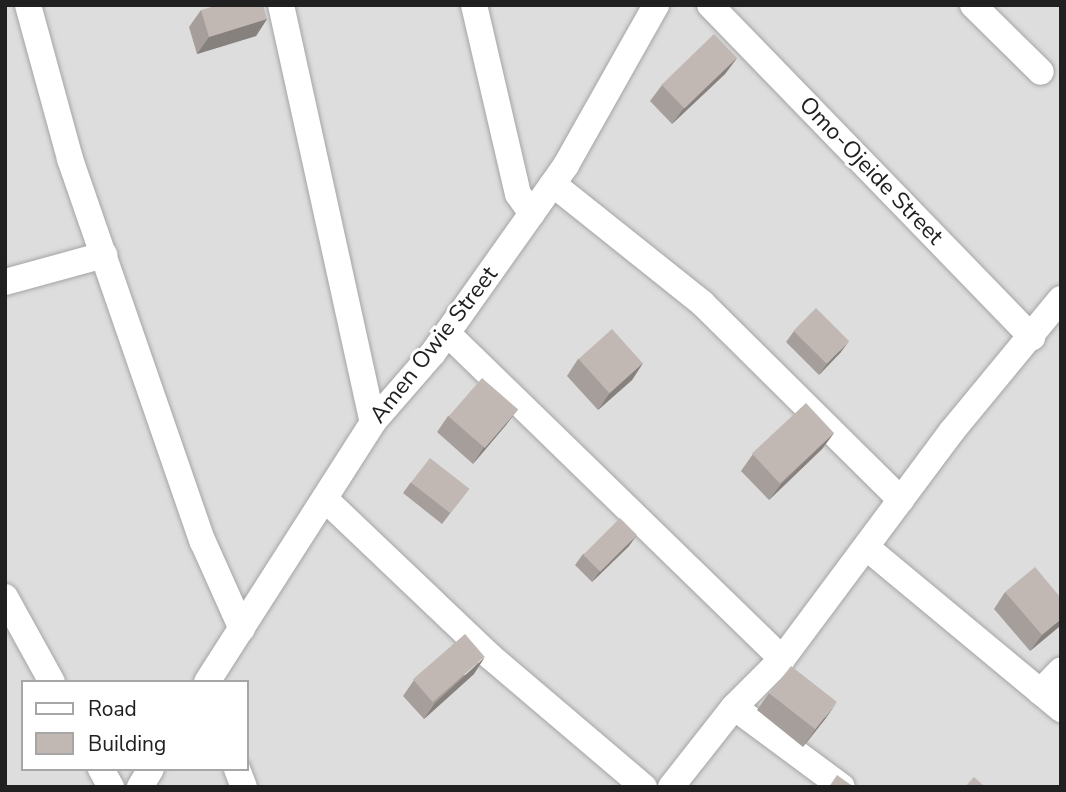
<!DOCTYPE html>
<style>
body{margin:0}
#map{position:relative;width:1066px;height:792px;overflow:hidden;background:#f0ece7;font-family:"Nunito Sans",sans-serif}
div>[style]{position:absolute}
.residential>*{inset:0;background:#dedddd}
.roads{filter:drop-shadow(0 0 2px #a4a4a4) drop-shadow(0 0 2px #a4a4a4)}
.minor>*{height:26px;margin:-13px;padding:0 13px;transform-origin:13px;border-radius:13px;background:#fff}
.wall>*{inset:0;background:#a69e9b}
.shaded-wall>*{inset:0;background:#87817e}
.building>*{inset:0;background:#c1b8b4;transform-origin:0 0}
span{translate:-50% -50%;white-space:nowrap;text-align:center;line-height:1.15;-webkit-text-stroke:6px #fff;paint-order:stroke}
.street-label{font-size:23px;color:#202020}
.frame{position:absolute;inset:0;border:7px solid #202020;pointer-events:none}
.legend{position:absolute;left:21px;top:680px;width:228px;height:91px;box-sizing:border-box;background:#fff;border:2px solid #a6a6a6;margin:0;padding:9px 12px;list-style:none;font-size:21px;color:#202020}
.legend li{display:flex;align-items:center;gap:14px;height:35px}
.legend b{width:35px;border:2px solid #a6a6a6}
</style>
<div id="map">
<div class="residential">
<i style="clip-path:polygon(evenodd,5px 5px,1061px 5px,1061px 787px,5px 787px,5px 5px,23px 682px,247px 682px,247px 769px,23px 769px,23px 682px)"></i>
</div>
<div class="roads">
<div class="minor">
<i style="left:28px;top:5px;width:160px;rotate:74.7deg"></i>
<i style="left:70px;top:159px;width:405px;rotate:70.9deg"></i>
<i style="left:203px;top:542px;width:95px;rotate:65.9deg"></i>
<i style="left:281px;top:5px;width:427px;rotate:77.6deg"></i>
<i style="left:474px;top:5px;width:194px;rotate:76.9deg"></i>
<i style="left:518px;top:194px;width:24px;rotate:55deg"></i>
<i style="left:710px;top:5px;width:463px;rotate:45.9deg"></i>
<i style="left:973px;top:5px;width:95px;rotate:44.6deg"></i>
<i style="left:553px;top:184px;width:191px;rotate:38.6deg"></i>
<i style="left:702px;top:303px;width:280px;rotate:44.7deg"></i>
<i style="left:5px;top:282px;width:103px;rotate:-15.3deg"></i>
<i style="left:447px;top:333px;width:467px;rotate:44.2deg"></i>
<i style="left:326px;top:500px;width:228px;rotate:43.6deg"></i>
<i style="left:491px;top:657px;width:201px;rotate:40.4deg"></i>
<i style="left:866px;top:547px;width:254px;rotate:39.7deg"></i>
<i style="left:5px;top:597px;width:97px;rotate:61.1deg"></i>
<i style="left:207px;top:682px;width:308px;rotate:-57.4deg"></i>
<i style="left:373px;top:422px;width:91px;rotate:-49deg"></i>
<i style="left:433px;top:353px;width:230px;rotate:-54.7deg"></i>
<i style="left:566px;top:165px;width:184px;rotate:-60.6deg"></i>
<i style="left:1040px;top:692px;width:30px;rotate:-46deg"></i>
<i style="left:734px;top:707px;width:134px;rotate:36.5deg"></i>
<i style="left:101px;top:769px;width:21px;rotate:61deg"></i>
<i style="left:237px;top:769px;width:19px;rotate:69deg"></i>
<i style="left:140px;top:787px;width:21px;rotate:-59deg"></i>
<i style="left:671px;top:787px;width:102px;rotate:-51.8deg"></i>
<i style="left:734px;top:707px;width:68px;rotate:-45deg"></i>
<i style="left:782px;top:659px;width:284px;rotate:-53.3deg"></i>
<i style="left:952px;top:431px;width:171px;rotate:-50.5deg"></i>
</div>
</div>
<div class="wall">
<i style="clip-path:polygon(201px 10px,267px 19px,256px 36px,197px 54px,189px 27px)"></i>
<i style="clip-path:polygon(737px 58px,725px 74px,672px 124px,650px 101px,662px 85px)"></i>
<i style="clip-path:polygon(794px 331px,841px 352px,819px 375px,786px 342px)"></i>
<i style="clip-path:polygon(578px 359px,643px 363px,632px 380px,598px 410px,567px 376px)"></i>
<i style="clip-path:polygon(518px 409px,506px 425px,473px 464px,437px 432px,448px 416px)"></i>
<i style="clip-path:polygon(834px 433px,822px 449px,769px 500px,741px 471px,753px 454px)"></i>
<i style="clip-path:polygon(411px 482px,469px 489px,442px 524px,403px 493px)"></i>
<i style="clip-path:polygon(629px 546px,592px 582px,575px 565px,583px 554px)"></i>
<i style="clip-path:polygon(1005px 592px,1060px 626px,1030px 651px,994px 609px)"></i>
<i style="clip-path:polygon(474px 674px,424px 719px,403px 696px,414px 680px)"></i>
<i style="clip-path:polygon(769px 693px,826px 718px,803px 747px,757px 710px)"></i>
</div>
<div class="shaded-wall">
<i style="clip-path:polygon(267px 19px,256px 36px,197px 54px,209px 37px)"></i>
<i style="clip-path:polygon(737px 58px,725px 74px,672px 124px,684px 108px)"></i>
<i style="clip-path:polygon(849px 341px,841px 352px,819px 375px,827px 364px)"></i>
<i style="clip-path:polygon(643px 363px,632px 380px,598px 410px,609px 394px)"></i>
<i style="clip-path:polygon(518px 409px,506px 425px,473px 464px,484px 447px)"></i>
<i style="clip-path:polygon(834px 433px,822px 449px,769px 500px,781px 484px)"></i>
<i style="clip-path:polygon(637px 535px,629px 546px,592px 582px,600px 571px)"></i>
<i style="clip-path:polygon(1061px 619px,1060px 626px,1030px 651px,1042px 635px)"></i>
<i style="clip-path:polygon(485px 657px,474px 674px,424px 719px,435px 703px)"></i>
<i style="clip-path:polygon(837px 702px,826px 718px,803px 747px,815px 730px)"></i>
</div>
<div class="building">
<i style="clip-path:polygon(218px 5px,263px 5px,267px 19px,209px 37px,201px 10px)"></i>
<i style="left:714px;top:34px;width:33px;height:73px;rotate:46deg"></i>
<i style="left:816px;top:308px;width:47px;height:32px;rotate:45deg"></i>
<i style="left:612px;top:329px;width:46px;height:45px;rotate:48deg"></i>
<i style="left:482px;top:378px;width:48px;height:51px;rotate:41deg"></i>
<i style="left:806px;top:403px;width:41px;height:74px;rotate:47deg"></i>
<i style="left:430px;top:458px;width:50px;height:31px;rotate:38deg"></i>
<i style="left:620px;top:518px;width:24px;height:52px;rotate:45deg"></i>
<i style="clip-path:polygon(1035px 567px,1061px 598px,1061px 619px,1042px 635px,1005px 592px)"></i>
<i style="left:465px;top:634px;width:30px;height:69px;rotate:49deg"></i>
<i style="left:791px;top:666px;width:58px;height:35px;rotate:38deg"></i>
<i style="clip-path:polygon(837px 775px,854px 787px,829px 787px)"></i>
<i style="clip-path:polygon(974px 777px,985px 787px,965px 787px)"></i>
</div>
<div class="street-label">
<span style="left:871px;top:171px;rotate:46deg">Omo-Ojeide Street</span>
<span style="left:434px;top:345px;rotate:-52deg">Amen Owie Street</span>
</div>
<div class="frame"></div>
<ul class="legend">
<li><b style="height:9px;background:#fff"></b>Road</li>
<li><b style="height:19px;background:#c1b8b4"></b>Building</li>
</ul>
</div>
